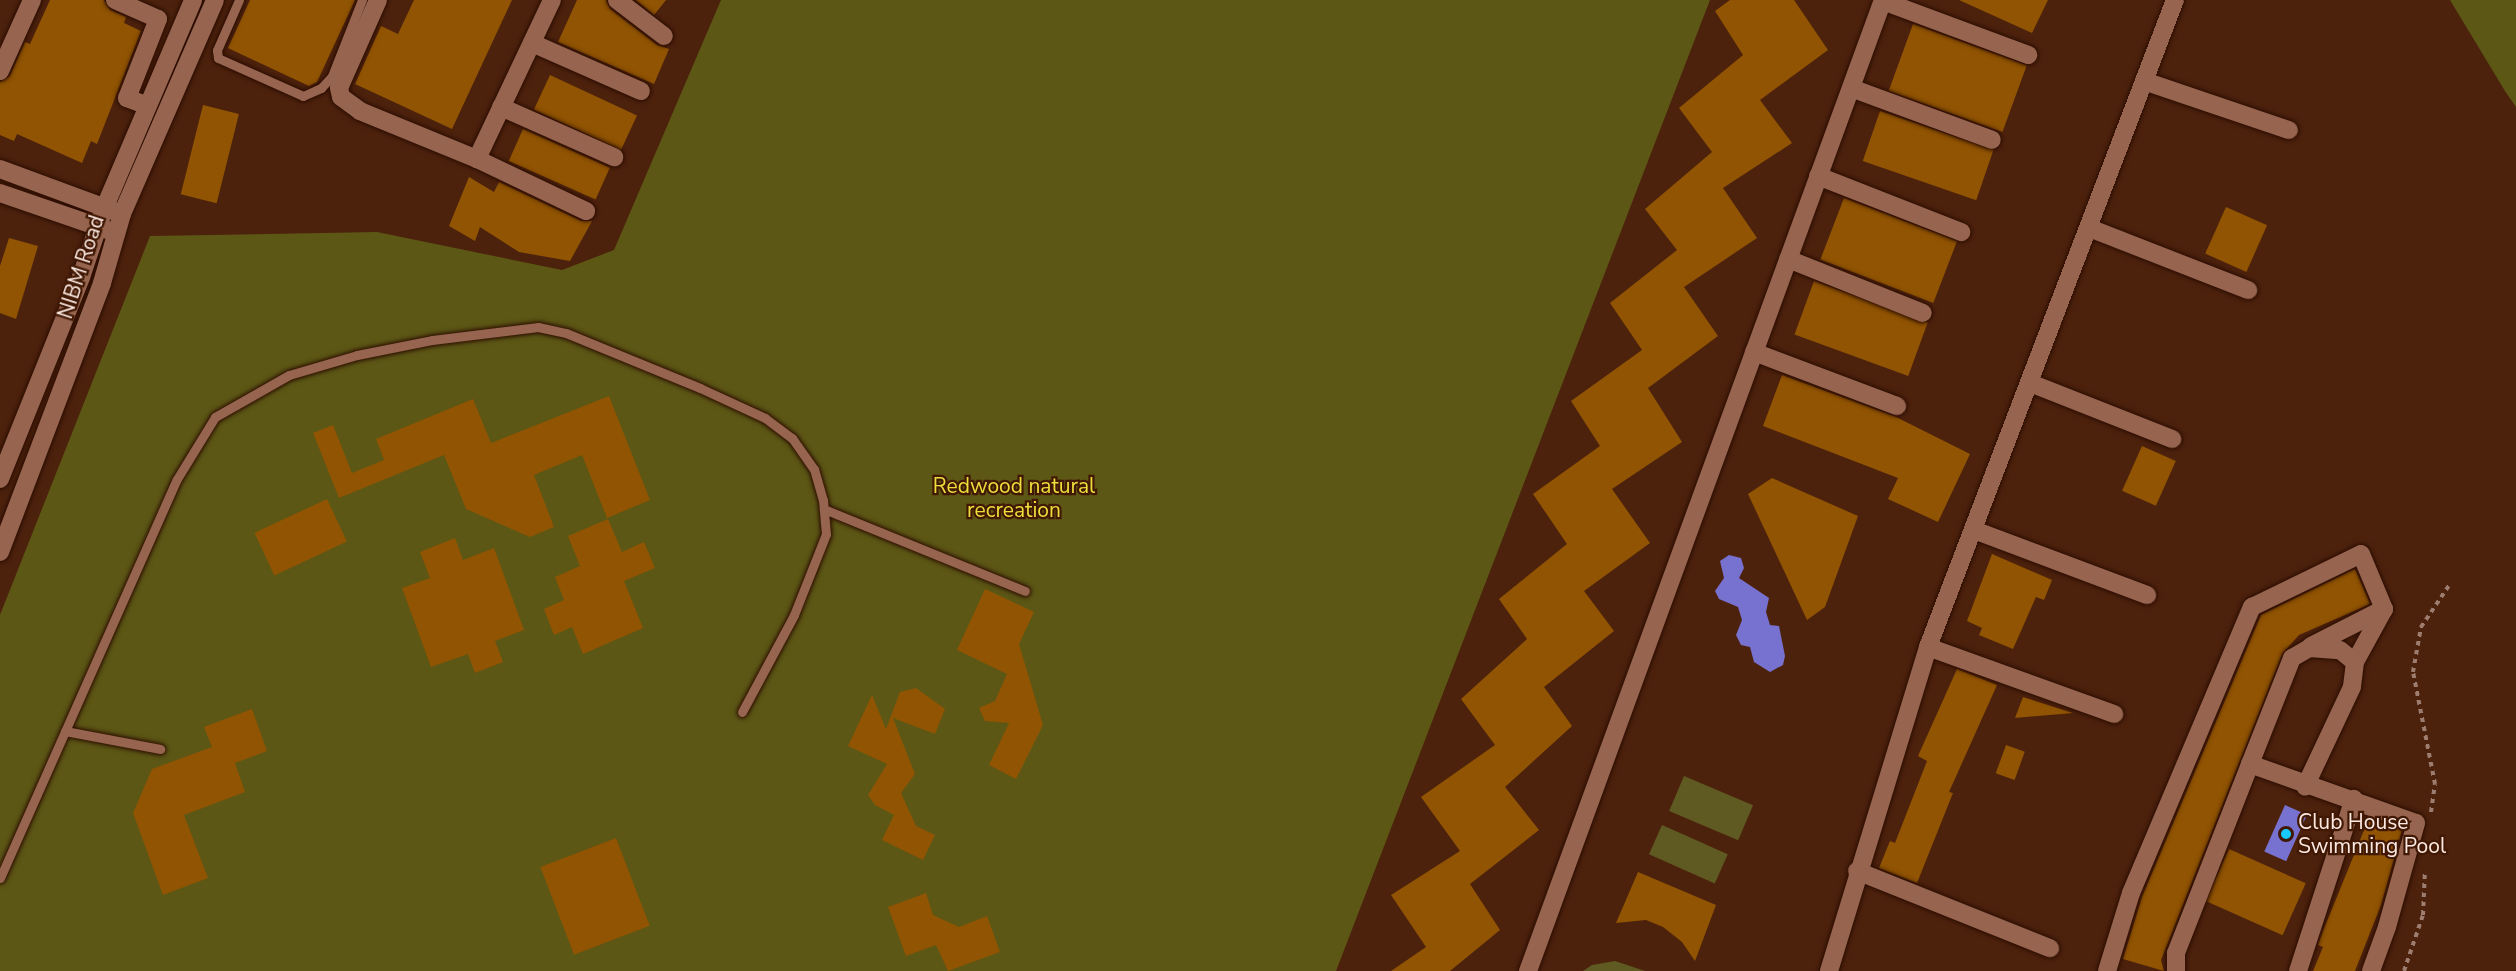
<!DOCTYPE html>
<style>
body{margin:0}
#map{position:relative;width:2516px;height:971px;overflow:hidden;background:#4d220d;font-family:"Nunito Sans",sans-serif}
div>[style]{position:absolute}
.green>*{inset:0;background:#5f5a22;transform-origin:0 0}
.forest>*{inset:0;background:#5c5715}
.water>*{inset:0;background:#7771cf;transform-origin:0 0}
.building>*{inset:0;background:#905402;transform-origin:0 0}
.path>*{height:4px;margin-top:-2px;transform-origin:0;background:repeating-linear-gradient(90deg,#9d7d6f 0 4.5px,transparent 0 9px)}
.roads{filter:drop-shadow(0 0 2px #2c0d01) drop-shadow(0 0 2px #2c0d01)}
.service>*{height:9px;margin:-4.5px;padding:0 4.5px;transform-origin:4.5px;border-radius:4.5px;background:#96644f}
.minor>*{height:18px;margin:-9px;padding:0 9px;transform-origin:9px;border-radius:9px;background:#96644f}
.tertiary>*{height:18px;margin:-9px;padding:0 9px;transform-origin:9px;border-radius:9px;background:#96644f}
.dots>*{width:16px;height:16px;translate:-50% -50%;box-sizing:border-box;border:3px solid #411803;border-radius:50%}
span{translate:-50% -50%;white-space:nowrap;text-align:center;line-height:1.15;-webkit-text-stroke:4.5px #411803;paint-order:stroke}
.street-label{font-size:21px;color:#fbe9e2}
.park-label{font-size:21px;color:#ecde3c}
.poi-label{font-size:21px;color:#fbe9e2}
.left{translate:0 -50%;text-align:left}
</style>
<div id="map">
<div class="green">
<i style="left:1684px;top:776px;width:75px;height:38px;rotate:23deg"></i>
<i style="left:1662px;top:825px;width:72px;height:32px;rotate:24deg"></i>
<i style="clip-path:polygon(1615px 961px,1645px 971px,1583px 971px,1592px 965px)"></i>
</div>
<div class="forest">
<i style="clip-path:polygon(721px 0,1710px 0,1336px 971px,0 971px,0 615px,150px 236px,377px 232px,562px 270px,614px 250px)"></i>
<i style="clip-path:polygon(2450px 0,2516px 0,2516px 107px,2505px 91px)"></i>
</div>
<div class="water">
<i style="clip-path:polygon(1729px 555px,1741px 558px,1744px 568px,1739px 578px,1769px 598px,1766px 612px,1770px 625px,1779px 626px,1785px 656px,1783px 665px,1770px 672px,1754px 662px,1750px 647px,1741px 645px,1736px 635px,1742px 620px,1738px 607px,1719px 599px,1715px 591px,1724px 578px,1720px 561px)"></i>
<i style="left:2285px;top:805px;width:24px;height:51px;rotate:24deg"></i>
</div>
<div class="building">
<i style="clip-path:polygon(50px 0,104px 0,110px 10px,126px 17px,124px 23px,141px 31px,97px 144px,91px 141px,82px 163px,17px 134px,14px 141px,0 135px,0 82px,10px 76px,25px 42px,30px 44px)"></i>
<i style="clip-path:polygon(250px 0,355px 0,317px 82px,309px 86px,228px 48px)"></i>
<i style="clip-path:polygon(414px 0,512px 0,452px 129px,355px 84px,381px 26px,398px 34px)"></i>
<i style="clip-path:polygon(577px 0,606px 0,610px 9px,657px 45px,669px 49px,654px 84px,558px 42px)"></i>
<i style="clip-path:polygon(636px 0,666px 0,654px 15px)"></i>
<i style="clip-path:polygon(1730px 0,1794px 0,1828px 50px,1760px 100px,1792px 143px,1723px 188px,1757px 238px,1684px 287px,1718px 336px,1648px 388px,1682px 442px,1612px 489px,1650px 543px,1584px 591px,1614px 631px,1544px 687px,1572px 726px,1505px 787px,1539px 830px,1470px 884px,1500px 930px,1450px 971px,1391px 971px,1426px 947px,1391px 895px,1460px 851px,1421px 797px,1495px 745px,1461px 699px,1527px 639px,1499px 599px,1567px 544px,1533px 494px,1600px 446px,1571px 401px,1642px 350px,1610px 303px,1677px 250px,1645px 209px,1712px 152px,1679px 108px,1743px 55px,1715px 11px)"></i>
<i style="clip-path:polygon(1959px 0,2048px 0,2032px 33px)"></i>
<i style="left:1913px;top:24px;width:121px;height:71px;rotate:20deg"></i>
<i style="left:550px;top:75px;width:96px;height:38px;rotate:25deg"></i>
<i style="left:203px;top:105px;width:37px;height:92px;rotate:14deg"></i>
<i style="left:1880px;top:111px;width:120px;height:53px;rotate:19deg"></i>
<i style="left:523px;top:129px;width:95px;height:35px;rotate:24deg"></i>
<i style="clip-path:polygon(469px 177px,494px 192px,499px 182px,581px 221px,592px 221px,570px 261px,519px 252px,480px 227px,475px 241px,449px 226px)"></i>
<i style="left:1844px;top:198px;width:121px;height:66px;rotate:21deg"></i>
<i style="left:2226px;top:207px;width:45px;height:51px;rotate:24deg"></i>
<i style="clip-path:polygon(9px 238px,38px 246px,16px 319px,0 313px,0 266px)"></i>
<i style="left:1814px;top:281px;width:121px;height:57px;rotate:20deg"></i>
<i style="clip-path:polygon(1782px 375px,1896px 417px,1970px 454px,1938px 522px,1888px 499px,1898px 478px,1763px 426px)"></i>
<i style="clip-path:polygon(609px 396px,650px 500px,607px 518px,582px 455px,534px 475px,554px 527px,530px 537px,466px 509px,444px 455px,339px 498px,313px 433px,333px 425px,352px 473px,384px 460px,376px 439px,473px 399px,491px 443px)"></i>
<i style="left:2142px;top:446px;width:37px;height:49px;rotate:24deg"></i>
<i style="clip-path:polygon(1772px 478px,1858px 516px,1825px 607px,1807px 620px,1748px 494px)"></i>
<i style="left:327px;top:499px;width:47px;height:80px;rotate:65deg"></i>
<i style="clip-path:polygon(608px 519px,622px 552px,644px 542px,655px 568px,624px 581px,643px 628px,583px 654px,572px 627px,554px 635px,544px 609px,564px 600px,555px 577px,580px 566px,568px 536px)"></i>
<i style="clip-path:polygon(455px 538px,463px 560px,494px 548px,524px 630px,495px 641px,503px 662px,475px 673px,468px 654px,431px 667px,402px 588px,430px 578px,420px 552px)"></i>
<i style="clip-path:polygon(1992px 554px,2052px 580px,2044px 600px,2036px 597px,2013px 649px,1979px 635px,1982px 628px,1967px 621px)"></i>
<i style="clip-path:polygon(2355px 569px,2370px 604px,2299px 635px,2282px 654px,2161px 960px,2164px 971px,2123px 959px,2142px 897px,2261px 615px)"></i>
<i style="clip-path:polygon(985px 589px,1034px 612px,1019px 644px,1043px 725px,1016px 779px,989px 765px,1009px 723px,985px 721px,979px 708px,995px 701px,1007px 674px,957px 650px)"></i>
<i style="clip-path:polygon(1957px 669px,1997px 685px,1949px 792px,1953px 793px,1917px 883px,1879px 868px,1890px 841px,1895px 843px,1927px 761px,1918px 756px)"></i>
<i style="clip-path:polygon(916px 688px,945px 709px,935px 734px,893px 718px,915px 774px,901px 793px,916px 826px,935px 835px,923px 860px,882px 840px,894px 815px,875px 805px,868px 795px,887px 764px,848px 746px,872px 695px,886px 729px,900px 692px)"></i>
<i style="clip-path:polygon(2023px 697px,2073px 713px,2015px 718px)"></i>
<i style="clip-path:polygon(252px 709px,267px 751px,235px 763px,245px 792px,184px 815px,208px 878px,163px 895px,133px 813px,152px 769px,212px 747px,204px 727px)"></i>
<i style="left:2006px;top:745px;width:20px;height:30px;rotate:20deg"></i>
<i style="clip-path:polygon(2369px 818px,2402px 830px,2381px 905px,2355px 971px,2313px 971px,2323px 947px,2318px 945px,2323px 931px)"></i>
<i style="left:616px;top:838px;width:94px;height:81px;rotate:69deg"></i>
<i style="left:2229px;top:849px;width:84px;height:57px;rotate:24deg"></i>
<i style="clip-path:polygon(1638px 872px,1716px 905px,1695px 961px,1682px 942px,1663px 927px,1646px 920px,1616px 923px)"></i>
<i style="clip-path:polygon(926px 893px,933px 915px,959px 927px,987px 916px,1000px 952px,948px 971px,936px 945px,906px 956px,888px 907px)"></i>
</div>
<div class="path">
<i style="left:2431px;top:812px;width:28px;rotate:-82deg"></i>
<i style="left:2435px;top:784px;width:114px;rotate:-101.1deg"></i>
<i style="left:2413px;top:672px;width:46px;rotate:-79.9deg"></i>
<i style="left:2421px;top:627px;width:52px;rotate:-56deg"></i>
<i style="left:2404px;top:971px;width:59px;rotate:-71.3deg"></i>
<i style="left:2423px;top:915px;width:45px;rotate:-87.5deg"></i>
</div>
<div class="roads">
<div class="service">
<i style="left:239px;top:0;width:55px;rotate:113.7deg"></i>
<i style="left:217px;top:50px;width:8px;rotate:83deg"></i>
<i style="left:218px;top:58px;width:93px;rotate:24.1deg"></i>
<i style="left:303px;top:96px;width:20px;rotate:-24deg"></i>
<i style="left:321px;top:88px;width:16px;rotate:-47deg"></i>
<i style="left:332px;top:76px;width:82px;rotate:-68.5deg"></i>
<i style="left:824px;top:509px;width:217px;rotate:22.2deg"></i>
<i style="left:65px;top:731px;width:97px;rotate:10.7deg"></i>
<i style="left:0;top:878px;width:436px;rotate:-66.1deg"></i>
<i style="left:177px;top:479px;width:73px;rotate:-58.5deg"></i>
<i style="left:215px;top:417px;width:85px;rotate:-29.6deg"></i>
<i style="left:289px;top:375px;width:71px;rotate:-16.4deg"></i>
<i style="left:357px;top:355px;width:76px;rotate:-11.3deg"></i>
<i style="left:432px;top:340px;width:107px;rotate:-7deg"></i>
<i style="left:538px;top:327px;width:29px;rotate:12deg"></i>
<i style="left:566px;top:333px;width:145px;rotate:22.3deg"></i>
<i style="left:700px;top:388px;width:72px;rotate:24.8deg"></i>
<i style="left:765px;top:418px;width:34px;rotate:37deg"></i>
<i style="left:792px;top:438px;width:38px;rotate:55deg"></i>
<i style="left:814px;top:469px;width:32px;rotate:74deg"></i>
<i style="left:823px;top:500px;width:34px;rotate:85deg"></i>
<i style="left:826px;top:534px;width:87px;rotate:111.6deg"></i>
<i style="left:794px;top:615px;width:110px;rotate:118.2deg"></i>
</div>
<div class="minor">
<i style="left:115px;top:0;width:47px;rotate:23.8deg"></i>
<i style="left:158px;top:19px;width:85px;rotate:111.4deg"></i>
<i style="left:127px;top:98px;width:22px;rotate:21deg"></i>
<i style="left:378px;top:0;width:96px;rotate:113.9deg"></i>
<i style="left:339px;top:88px;width:9px;rotate:77deg"></i>
<i style="left:341px;top:97px;width:24px;rotate:36deg"></i>
<i style="left:360px;top:111px;width:126px;rotate:22.3deg"></i>
<i style="left:552px;top:0;width:176px;rotate:115.3deg"></i>
<i style="left:477px;top:159px;width:121px;rotate:25.5deg"></i>
<i style="left:617px;top:0;width:59px;rotate:37.5deg"></i>
<i style="left:1883px;top:1px;width:155px;rotate:20.4deg"></i>
<i style="left:532px;top:43px;width:119px;rotate:23.8deg"></i>
<i style="left:0;top:71px;width:78px;rotate:-65.7deg"></i>
<i style="left:2144px;top:81px;width:153px;rotate:18.7deg"></i>
<i style="left:1851px;top:88px;width:150px;rotate:20.2deg"></i>
<i style="left:501px;top:107px;width:124px;rotate:23.9deg"></i>
<i style="left:0;top:169px;width:127px;rotate:20.3deg"></i>
<i style="left:1818px;top:176px;width:154px;rotate:21.4deg"></i>
<i style="left:0;top:193px;width:123px;rotate:19deg"></i>
<i style="left:2089px;top:228px;width:171px;rotate:21.3deg"></i>
<i style="left:1788px;top:259px;width:145px;rotate:21.8deg"></i>
<i style="left:1754px;top:352px;width:153px;rotate:20.7deg"></i>
<i style="left:2030px;top:383px;width:153px;rotate:21.5deg"></i>
<i style="left:1974px;top:530px;width:185px;rotate:20.6deg"></i>
<i style="left:2311px;top:646px;width:82px;rotate:-26.9deg"></i>
<i style="left:1928px;top:647px;width:198px;rotate:19.8deg"></i>
<i style="left:2355px;top:662px;width:60px;rotate:-61.3deg"></i>
<i style="left:2250px;top:764px;width:114px;rotate:-68.4deg"></i>
<i style="left:2292px;top:658px;width:20px;rotate:-30deg"></i>
<i style="left:2309px;top:648px;width:31px;rotate:4deg"></i>
<i style="left:2340px;top:650px;width:19px;rotate:39deg"></i>
<i style="left:2355px;top:662px;width:25px;rotate:97deg"></i>
<i style="left:2352px;top:687px;width:110px;rotate:115.2deg"></i>
<i style="left:1857px;top:871px;width:208px;rotate:21.8deg"></i>
<i style="left:1528px;top:971px;width:1034px;rotate:-69.92deg"></i>
<i style="left:1829px;top:971px;width:339px;rotate:-73deg"></i>
<i style="left:1928px;top:647px;width:693px;rotate:-69.11deg"></i>
<i style="left:2107px;top:971px;width:82px;rotate:-72.9deg"></i>
<i style="left:2131px;top:893px;width:311px;rotate:-67.1deg"></i>
<i style="left:2252px;top:607px;width:121px;rotate:-25.9deg"></i>
<i style="left:2361px;top:554px;width:60px;rotate:67.3deg"></i>
<i style="left:2176px;top:971px;width:18px;rotate:-90deg"></i>
<i style="left:2176px;top:953px;width:203px;rotate:-68.6deg"></i>
<i style="left:2250px;top:764px;width:176px;rotate:19.6deg"></i>
<i style="left:2416px;top:823px;width:108px;rotate:105.6deg"></i>
<i style="left:2387px;top:927px;width:47px;rotate:110deg"></i>
<i style="left:2298px;top:971px;width:181px;rotate:-72deg"></i>
</div>
<div class="tertiary">
<i style="left:0;top:479px;width:218px;rotate:-68.1deg"></i>
<i style="left:81px;top:277px;width:72px;rotate:-71.3deg"></i>
<i style="left:104px;top:209px;width:227px;rotate:-66.9deg"></i>
<i style="left:0;top:552px;width:288px;rotate:-69.2deg"></i>
<i style="left:102px;top:283px;width:72px;rotate:-73.8deg"></i>
<i style="left:122px;top:214px;width:233px;rotate:-66.5deg"></i>
</div>
</div>
<div class="dots">
<i style="left:2286px;top:834px;background:#17cafb"></i>
</div>
<div class="street-label">
<span style="left:81px;top:267px;rotate:-72deg">NIBM Road</span>
</div>
<div class="park-label">
<span style="left:1014px;top:498px">Redwood natural<br>recreation</span>
</div>
<div class="poi-label">
<span class="left" style="left:2298px;top:834px">Club House<br>Swimming Pool</span>
</div>
</div>
